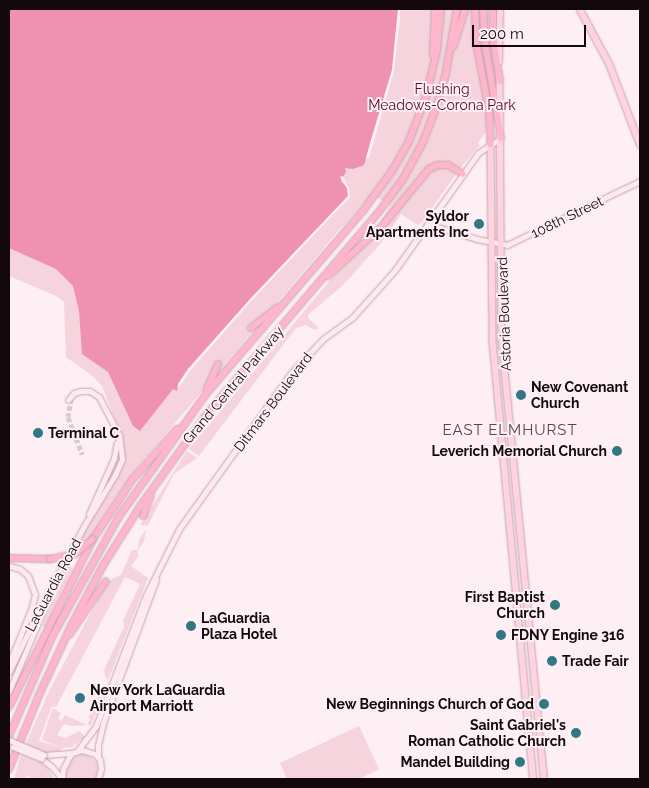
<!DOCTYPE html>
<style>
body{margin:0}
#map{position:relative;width:649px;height:788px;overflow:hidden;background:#fdeff3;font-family:Raleway,sans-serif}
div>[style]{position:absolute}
.green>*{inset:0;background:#f5d4dd}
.water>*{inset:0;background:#ef92b1}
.pier>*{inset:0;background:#fdeff3}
.secondary-tunnel>*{height:5px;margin-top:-2.5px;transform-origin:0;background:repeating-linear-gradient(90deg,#daccd0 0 5px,transparent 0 7.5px)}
.roads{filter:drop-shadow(0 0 1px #c4a5ae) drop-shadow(0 0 1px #c4a5ae)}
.secondary>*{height:5px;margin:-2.5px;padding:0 2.5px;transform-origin:2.5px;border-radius:2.5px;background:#ffe9f0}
.primary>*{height:5.5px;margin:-2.75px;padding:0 2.75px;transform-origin:2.75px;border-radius:2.75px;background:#ffd3e0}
.highway>*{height:6px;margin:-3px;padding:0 3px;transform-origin:3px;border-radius:3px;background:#ffb5cc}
.bridges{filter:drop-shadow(0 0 1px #c4a5ae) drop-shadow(0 0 1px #c4a5ae)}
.secondary-bridge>*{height:5px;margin:-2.5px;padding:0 2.5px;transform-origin:2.5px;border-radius:2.5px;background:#ffe9f0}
.highway-bridge>*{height:6px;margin:-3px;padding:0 3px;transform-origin:3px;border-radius:3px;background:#ffb5cc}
.dots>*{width:14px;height:14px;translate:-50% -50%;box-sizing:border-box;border:2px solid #fdeff3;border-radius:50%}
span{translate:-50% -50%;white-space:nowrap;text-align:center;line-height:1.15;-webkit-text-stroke:4px #fdeff3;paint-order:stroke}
.park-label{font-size:14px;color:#5a072f}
.poi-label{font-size:14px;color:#13090c;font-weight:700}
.right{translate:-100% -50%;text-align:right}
.left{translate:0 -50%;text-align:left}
.street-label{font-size:14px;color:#13090c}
.neighbourhood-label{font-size:15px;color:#5d434a;letter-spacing:1px}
.frame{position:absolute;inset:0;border:10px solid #13090c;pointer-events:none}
.scale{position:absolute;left:472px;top:25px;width:114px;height:22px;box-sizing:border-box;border:2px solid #13090c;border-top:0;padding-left:6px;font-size:15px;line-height:18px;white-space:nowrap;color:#13090c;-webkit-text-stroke:4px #fdeff3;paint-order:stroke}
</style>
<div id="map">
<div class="green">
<i style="clip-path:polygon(388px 9px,497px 9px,495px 61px,499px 113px,478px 143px,480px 145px,461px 167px,422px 222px,418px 225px,401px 214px,382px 242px,344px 284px,308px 315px,308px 318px,319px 328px,314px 330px,306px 325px,296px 328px,199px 456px,189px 449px,332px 278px,359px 251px,394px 211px,379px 225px,390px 205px,372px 195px,338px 231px,136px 469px,113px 501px,82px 552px,72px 558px,86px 525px,108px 494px,102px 490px,118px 457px,123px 440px,102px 386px,94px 377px,66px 357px,64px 302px,56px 296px,9px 276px,9px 124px)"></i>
<i style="clip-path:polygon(187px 451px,197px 458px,174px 474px,147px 527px,146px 525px,140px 525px)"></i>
<i style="clip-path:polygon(146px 529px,144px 541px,137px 552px,139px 555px,131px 566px,148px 578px,108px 680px,105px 677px,104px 670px,124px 627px,123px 620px,140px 584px,125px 577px,56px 707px,52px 706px,39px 741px,59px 747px,42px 740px,53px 708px,61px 713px,58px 719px,61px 721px,65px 715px,87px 725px,90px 719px,88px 716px,92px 714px,98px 702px,96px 701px,99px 695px,98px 690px,104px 691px,91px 725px,71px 726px,64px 724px,57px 735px,65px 738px,80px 731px,85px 737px,72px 747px,62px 748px,59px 752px,45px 753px,26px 744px,49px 691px,104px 588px,112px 579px,121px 575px,132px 550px,138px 550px,139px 540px)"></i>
<i style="clip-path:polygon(68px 565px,73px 568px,45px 627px,42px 626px)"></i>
<i style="clip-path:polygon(359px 726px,379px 769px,359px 779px,287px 779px,280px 763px)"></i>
<i style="clip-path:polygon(85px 753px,96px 761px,98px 768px,95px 779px,66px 779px,66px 770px,72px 759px,78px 754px)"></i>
<i style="clip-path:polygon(21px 754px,40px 762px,48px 769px,54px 779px,33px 779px,27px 776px,24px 779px,14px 779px)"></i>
</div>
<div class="water">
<i style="clip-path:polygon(9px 9px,398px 9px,392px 70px,364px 165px,353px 169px,345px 168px,346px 172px,343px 177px,341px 176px,341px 181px,347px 188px,348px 196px,252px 297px,188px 369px,178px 384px,177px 391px,173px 389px,140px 431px,133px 426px,108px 372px,82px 354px,79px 311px,73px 286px,56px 269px,9px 248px)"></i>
</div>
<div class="pier">
<i style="clip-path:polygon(398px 9px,400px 9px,400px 20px,394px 71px,369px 159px,366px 158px,370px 143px,392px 70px)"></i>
<i style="clip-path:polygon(340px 176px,343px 177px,349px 188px,350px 197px,254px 298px,190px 371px,178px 389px,178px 384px,188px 369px,252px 297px,348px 196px,347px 188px)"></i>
</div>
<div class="secondary-tunnel">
<i style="left:71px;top:398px;width:19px;rotate:99deg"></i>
<i style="left:68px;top:417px;width:40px;rotate:69deg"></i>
</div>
<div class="roads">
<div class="secondary">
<i style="left:428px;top:224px;width:51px;rotate:17deg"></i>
<i style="left:477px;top:239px;width:31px;rotate:11deg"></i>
<i style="left:507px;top:245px;width:148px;rotate:-25.7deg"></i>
<i style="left:89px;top:514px;width:61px;rotate:-65.9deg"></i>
<i style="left:114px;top:458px;width:16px;rotate:-79deg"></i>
<i style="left:9px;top:566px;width:11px;rotate:15deg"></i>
<i style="left:20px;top:569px;width:11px;rotate:41deg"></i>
<i style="left:28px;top:576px;width:19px;rotate:69deg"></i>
<i style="left:35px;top:594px;width:13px;rotate:103deg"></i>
<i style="left:32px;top:607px;width:61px;rotate:112deg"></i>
<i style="left:9px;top:672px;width:73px;rotate:-64.1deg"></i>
<i style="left:41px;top:606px;width:91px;rotate:-61.7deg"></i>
<i style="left:84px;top:526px;width:60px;rotate:-58.7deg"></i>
<i style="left:115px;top:475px;width:17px;rotate:-66deg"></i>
<i style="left:122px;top:459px;width:24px;rotate:-97deg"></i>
<i style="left:119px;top:435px;width:43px;rotate:-117.8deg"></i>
<i style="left:99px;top:397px;width:11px;rotate:-146deg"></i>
<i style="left:90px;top:391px;width:9px;rotate:180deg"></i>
<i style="left:81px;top:391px;width:7px;rotate:164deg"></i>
<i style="left:74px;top:393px;width:9px;rotate:131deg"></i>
<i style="left:9px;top:691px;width:100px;rotate:-67deg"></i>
<i style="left:78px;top:750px;width:30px;rotate:-53deg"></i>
<i style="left:96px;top:726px;width:140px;rotate:-69.1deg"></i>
<i style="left:146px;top:595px;width:74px;rotate:-63.4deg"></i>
<i style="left:179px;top:529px;width:193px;rotate:-54.3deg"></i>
<i style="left:292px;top:372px;width:45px;rotate:-46.8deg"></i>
<i style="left:323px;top:339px;width:36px;rotate:-36deg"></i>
<i style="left:352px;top:318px;width:64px;rotate:-48.1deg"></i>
<i style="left:395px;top:270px;width:143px;rotate:-54.6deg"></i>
<i style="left:478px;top:153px;width:27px;rotate:-33deg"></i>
<i style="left:44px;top:755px;width:27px;rotate:-4deg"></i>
<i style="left:98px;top:757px;width:12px;rotate:-90deg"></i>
<i style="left:98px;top:745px;width:23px;rotate:-77deg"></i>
<i style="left:103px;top:723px;width:153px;rotate:-69.7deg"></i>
<i style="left:42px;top:759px;width:13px;rotate:39deg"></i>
<i style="left:52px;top:767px;width:16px;rotate:50deg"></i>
<i style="left:62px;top:779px;width:10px;rotate:-84deg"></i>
<i style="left:63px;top:769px;width:13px;rotate:-63deg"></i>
<i style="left:69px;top:757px;width:5px;rotate:-53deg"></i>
<i style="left:72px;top:753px;width:10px;rotate:-17deg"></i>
<i style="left:82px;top:750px;width:14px;rotate:17deg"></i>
<i style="left:95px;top:754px;width:8px;rotate:50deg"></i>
<i style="left:100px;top:760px;width:9px;rotate:84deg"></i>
<i style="left:101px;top:769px;width:10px;rotate:107deg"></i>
</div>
<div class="primary">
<i style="left:580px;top:9px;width:64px;rotate:61.8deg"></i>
<i style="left:610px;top:65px;width:85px;rotate:69.2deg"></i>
<i style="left:499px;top:62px;width:53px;rotate:-88.9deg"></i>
<i style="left:500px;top:78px;width:261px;rotate:89.6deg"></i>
<i style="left:502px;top:339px;width:442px;rotate:84.5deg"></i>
<i style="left:491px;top:144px;width:197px;rotate:89.4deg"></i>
<i style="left:493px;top:341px;width:440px;rotate:84.7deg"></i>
</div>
<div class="highway">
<i style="left:475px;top:9px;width:33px;rotate:88deg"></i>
<i style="left:476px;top:42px;width:69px;rotate:79.2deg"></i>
<i style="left:489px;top:110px;width:34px;rotate:87deg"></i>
<i style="left:483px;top:9px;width:34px;rotate:87deg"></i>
<i style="left:485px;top:43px;width:96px;rotate:80.4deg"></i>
<i style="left:493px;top:9px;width:30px;rotate:90deg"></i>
<i style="left:493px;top:39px;width:43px;rotate:80.5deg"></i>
<i style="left:453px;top:47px;width:40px;rotate:-72deg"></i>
<i style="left:433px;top:55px;width:46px;rotate:-87.5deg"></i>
<i style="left:328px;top:276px;width:74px;rotate:-42.8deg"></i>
<i style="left:382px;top:226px;width:74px;rotate:-50.5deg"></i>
<i style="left:429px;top:169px;width:10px;rotate:-24deg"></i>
<i style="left:438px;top:165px;width:10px"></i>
<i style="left:448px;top:165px;width:17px;rotate:31deg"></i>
<i style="left:251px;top:328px;width:34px;rotate:-38deg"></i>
<i style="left:207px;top:389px;width:27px;rotate:-66deg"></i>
<i style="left:143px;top:516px;width:22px;rotate:-69deg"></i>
<i style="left:9px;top:558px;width:41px;rotate:1.4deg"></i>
<i style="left:69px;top:635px;width:65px;rotate:-55.6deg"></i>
<i style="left:9px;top:707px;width:188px;rotate:-63.4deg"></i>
<i style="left:93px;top:539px;width:71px;rotate:-56.5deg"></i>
<i style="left:132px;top:480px;width:68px;rotate:-48.6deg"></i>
<i style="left:9px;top:736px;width:110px;rotate:-66.5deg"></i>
<i style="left:53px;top:635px;width:134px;rotate:-60.9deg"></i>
<i style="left:118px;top:518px;width:152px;rotate:-54.6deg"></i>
<i style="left:206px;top:394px;width:241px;rotate:-49.4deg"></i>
<i style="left:363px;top:211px;width:49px;rotate:-54.1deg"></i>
<i style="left:392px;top:171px;width:34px;rotate:-60deg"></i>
<i style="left:409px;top:141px;width:47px;rotate:-68.9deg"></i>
<i style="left:426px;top:97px;width:48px;rotate:-76.8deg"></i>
<i style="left:437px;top:50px;width:41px;rotate:-84.4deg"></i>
<i style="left:9px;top:769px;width:80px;rotate:-67.9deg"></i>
<i style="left:39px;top:695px;width:76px;rotate:-65.1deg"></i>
<i style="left:71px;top:626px;width:70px;rotate:-62deg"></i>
<i style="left:104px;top:564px;width:70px;rotate:-57.9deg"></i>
<i style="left:141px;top:505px;width:111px;rotate:-54.2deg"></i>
<i style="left:206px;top:415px;width:265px;rotate:-49.6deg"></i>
<i style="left:378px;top:213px;width:42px;rotate:-53.7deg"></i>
<i style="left:403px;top:179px;width:42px;rotate:-61.6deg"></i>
<i style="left:423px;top:142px;width:36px;rotate:-69deg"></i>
<i style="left:436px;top:108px;width:37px;rotate:-74deg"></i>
<i style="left:446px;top:72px;width:64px;rotate:-80.1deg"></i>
</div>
</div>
<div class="bridges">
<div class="secondary-bridge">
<i style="left:9px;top:740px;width:38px;rotate:23deg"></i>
<i style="left:13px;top:747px;width:31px;rotate:22deg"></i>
</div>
<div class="highway-bridge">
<i style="left:50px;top:559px;width:25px;rotate:-11deg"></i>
<i style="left:75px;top:554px;width:23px;rotate:-40deg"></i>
</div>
</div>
<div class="dots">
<i style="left:479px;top:224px;background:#317883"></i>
<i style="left:521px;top:395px;background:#317883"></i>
<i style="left:38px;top:433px;background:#317883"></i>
<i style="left:617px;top:451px;background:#317883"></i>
<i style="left:555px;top:605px;background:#317883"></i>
<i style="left:191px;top:626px;background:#317883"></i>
<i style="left:501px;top:635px;background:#317883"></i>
<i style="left:552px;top:661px;background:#317883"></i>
<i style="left:80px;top:698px;background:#317883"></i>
<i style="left:544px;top:704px;background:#317883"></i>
<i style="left:576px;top:733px;background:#317883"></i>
<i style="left:520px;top:762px;background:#317883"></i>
</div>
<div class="park-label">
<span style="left:442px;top:97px">Flushing<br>Meadows-Corona Park</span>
</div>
<div class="poi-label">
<span class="right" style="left:469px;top:224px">Syldor<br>Apartments Inc</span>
<span class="left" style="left:531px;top:395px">New Covenant<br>Church</span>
<span class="left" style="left:48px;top:433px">Terminal C</span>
<span class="right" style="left:607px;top:451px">Leverich Memorial Church</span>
<span class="right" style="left:545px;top:605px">First Baptist<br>Church</span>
<span class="left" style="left:201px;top:626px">LaGuardia<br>Plaza Hotel</span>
<span class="left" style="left:511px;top:635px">FDNY Engine 316</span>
<span class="left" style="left:562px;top:661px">Trade Fair</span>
<span class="left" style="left:90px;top:698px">New York LaGuardia<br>Airport Marriott</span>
<span class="right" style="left:534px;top:704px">New Beginnings Church of God</span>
<span class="right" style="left:566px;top:733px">Saint Gabriel's<br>Roman Catholic Church</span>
<span class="right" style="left:510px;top:762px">Mandel Building</span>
</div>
<div class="street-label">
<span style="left:567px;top:217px;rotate:-26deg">108th Street</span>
<span style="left:504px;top:314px;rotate:-92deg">Astoria Boulevard</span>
<span style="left:233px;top:385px;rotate:-50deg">Grand Central Parkway</span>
<span style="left:273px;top:402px;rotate:-53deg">Ditmars Boulevard</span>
<span style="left:53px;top:585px;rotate:-62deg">LaGuardia Road</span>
</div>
<div class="neighbourhood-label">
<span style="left:510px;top:431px">EAST ELMHURST</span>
</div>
<div class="frame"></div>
<div class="scale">200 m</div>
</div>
